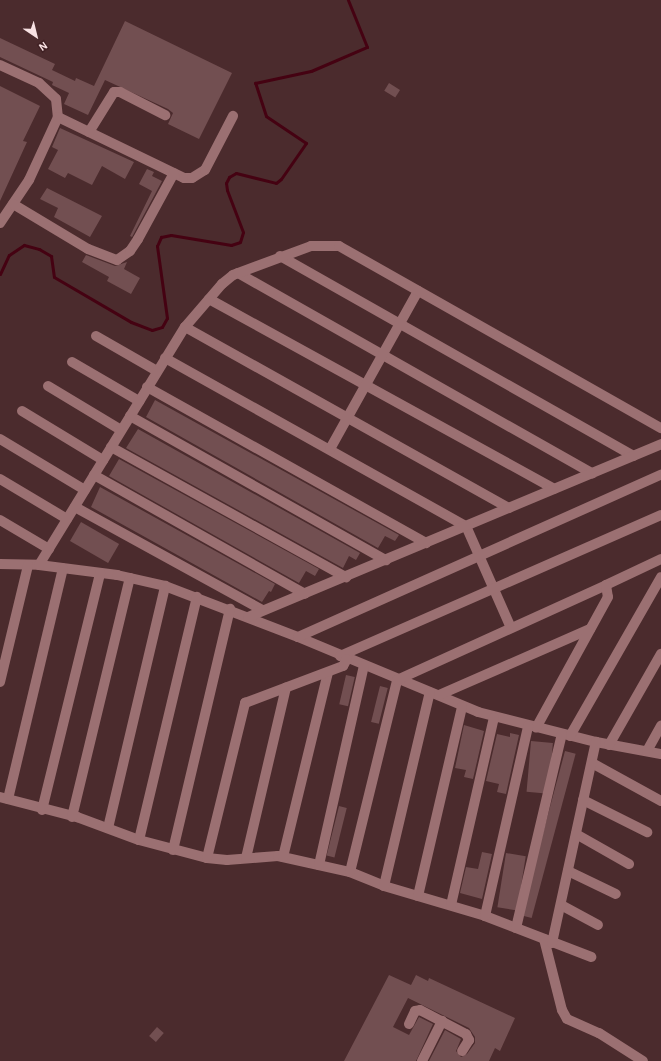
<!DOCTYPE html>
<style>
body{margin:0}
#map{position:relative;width:661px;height:1061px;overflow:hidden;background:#4b2b2d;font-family:"Alegreya Sans",sans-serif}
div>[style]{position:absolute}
.stream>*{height:3px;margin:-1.5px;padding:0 1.5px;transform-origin:1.5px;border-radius:1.5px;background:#450212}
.building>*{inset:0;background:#724f51;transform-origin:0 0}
.minor>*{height:10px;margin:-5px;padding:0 5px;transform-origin:5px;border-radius:5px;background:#9b7072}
span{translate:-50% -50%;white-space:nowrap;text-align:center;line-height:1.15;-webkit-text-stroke:3px #402124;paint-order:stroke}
.north{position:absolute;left:16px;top:16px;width:40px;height:40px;-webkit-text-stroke:3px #402124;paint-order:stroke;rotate:145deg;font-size:11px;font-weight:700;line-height:16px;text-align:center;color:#f8e2e3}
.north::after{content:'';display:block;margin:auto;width:14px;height:18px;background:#f8e2e3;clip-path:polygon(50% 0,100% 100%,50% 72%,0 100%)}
</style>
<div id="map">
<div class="stream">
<i style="left:0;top:274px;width:21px;rotate:-65deg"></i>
<i style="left:9px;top:255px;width:18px;rotate:-34deg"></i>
<i style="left:24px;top:245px;width:16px;rotate:15deg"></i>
<i style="left:39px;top:249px;width:14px;rotate:30deg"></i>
<i style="left:51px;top:256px;width:21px;rotate:82deg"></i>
<i style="left:54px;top:277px;width:89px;rotate:30.3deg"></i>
<i style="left:131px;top:322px;width:22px;rotate:21deg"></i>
<i style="left:152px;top:330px;width:10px;rotate:-17deg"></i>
<i style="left:162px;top:327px;width:10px;rotate:-61deg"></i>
<i style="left:167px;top:318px;width:73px;rotate:-97.9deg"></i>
<i style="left:157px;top:246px;width:10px;rotate:-66deg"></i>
<i style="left:161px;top:237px;width:10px;rotate:-11deg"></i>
<i style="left:171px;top:235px;width:61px;rotate:9.5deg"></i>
<i style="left:231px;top:245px;width:9px;rotate:-18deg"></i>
<i style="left:240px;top:242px;width:10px;rotate:-73deg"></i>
<i style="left:243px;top:232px;width:45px;rotate:-110.9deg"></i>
<i style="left:227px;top:190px;width:7px;rotate:-98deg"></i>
<i style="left:226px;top:183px;width:7px;rotate:-63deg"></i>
<i style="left:229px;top:177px;width:8px;rotate:-30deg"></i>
<i style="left:236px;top:173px;width:41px;rotate:14deg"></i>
<i style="left:276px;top:183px;width:6px;rotate:-39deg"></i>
<i style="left:281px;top:179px;width:44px;rotate:-55.2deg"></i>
<i style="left:306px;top:143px;width:48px;rotate:-146deg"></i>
<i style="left:266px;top:116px;width:35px;rotate:-108deg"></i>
<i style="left:255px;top:83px;width:57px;rotate:-12.1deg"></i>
<i style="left:311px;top:71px;width:61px;rotate:-23.2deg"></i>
<i style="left:367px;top:47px;width:51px;rotate:-112deg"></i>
</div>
<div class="building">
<i style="clip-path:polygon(125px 21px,232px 73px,199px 139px,168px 124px,173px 113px,168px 109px,105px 80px,88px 115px,64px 104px,69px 93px,52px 85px,53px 82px,0 57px,0 38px,55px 64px,52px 70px,75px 81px,76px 78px,94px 86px)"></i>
<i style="left:389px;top:83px;width:13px;height:9px;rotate:32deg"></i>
<i style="clip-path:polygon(0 86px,40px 106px,23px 141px,27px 142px,0 201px)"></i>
<i style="clip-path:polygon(60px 128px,134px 162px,125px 179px,102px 166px,92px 185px,68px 173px,65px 178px,48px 169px,58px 150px,52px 147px)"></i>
<i style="clip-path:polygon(147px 169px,154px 172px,152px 176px,162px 181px,132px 237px,130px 236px,152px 191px,139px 184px)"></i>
<i style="clip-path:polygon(47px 188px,102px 216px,90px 237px,54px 217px,58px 208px,40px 199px)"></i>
<i style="clip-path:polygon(86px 255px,115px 266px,127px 262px,124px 269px,140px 278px,131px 294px,107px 281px,109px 277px,82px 262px)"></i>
<i style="clip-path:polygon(155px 400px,399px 535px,395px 541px,385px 536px,378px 548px,146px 417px)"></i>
<i style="clip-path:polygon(138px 429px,360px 553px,356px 560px,349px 556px,343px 568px,126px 448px)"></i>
<i style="clip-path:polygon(119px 459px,319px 569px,315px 576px,306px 571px,299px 583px,109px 476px)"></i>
<i style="clip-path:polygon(100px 487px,275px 584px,271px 592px,269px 591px,262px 602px,91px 507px)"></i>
<i style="left:81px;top:522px;width:44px;height:22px;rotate:30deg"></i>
<i style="left:346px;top:675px;width:9px;height:30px;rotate:13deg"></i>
<i style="left:380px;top:686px;width:8px;height:37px;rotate:14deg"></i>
<i style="clip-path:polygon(464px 725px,484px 731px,473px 779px,464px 777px,466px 770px,455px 768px)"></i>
<i style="clip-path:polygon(510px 733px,519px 735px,506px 794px,497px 792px,499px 784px,486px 781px,497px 734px,510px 737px)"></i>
<i style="left:531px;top:741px;width:22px;height:51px;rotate:5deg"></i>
<i style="left:565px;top:751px;width:11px;height:170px;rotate:15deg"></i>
<i style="left:339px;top:806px;width:8px;height:51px;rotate:14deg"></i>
<i style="clip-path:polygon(482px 852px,492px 854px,482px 899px,460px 893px,466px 867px,478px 869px)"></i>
<i style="left:506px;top:853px;width:20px;height:55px;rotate:9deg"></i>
<i style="clip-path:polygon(389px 975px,411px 985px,416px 975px,428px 981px,429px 978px,515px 1018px,500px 1051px,495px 1048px,489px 1061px,429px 1061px,445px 1030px,461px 1039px,456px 1051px,461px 1057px,467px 1054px,475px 1043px,475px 1037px,469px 1028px,408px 998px,393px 1027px,409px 1035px,419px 1017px,433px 1024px,416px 1061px,344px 1061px)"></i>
<i style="left:157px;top:1027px;width:9px;height:12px;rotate:41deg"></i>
</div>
<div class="minor">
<i style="left:0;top:65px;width:43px;rotate:24.8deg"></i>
<i style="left:39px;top:83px;width:23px;rotate:43deg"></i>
<i style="left:56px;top:99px;width:18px;rotate:84deg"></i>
<i style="left:58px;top:117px;width:69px;rotate:114.7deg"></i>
<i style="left:29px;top:180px;width:52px;rotate:124deg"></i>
<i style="left:58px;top:117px;width:140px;rotate:25.8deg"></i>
<i style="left:184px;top:178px;width:8px"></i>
<i style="left:192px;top:178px;width:15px;rotate:-32deg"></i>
<i style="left:205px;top:170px;width:61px;rotate:-62.6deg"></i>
<i style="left:89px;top:132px;width:47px;rotate:-58deg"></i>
<i style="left:114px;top:92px;width:6px"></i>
<i style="left:120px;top:92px;width:51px;rotate:27.1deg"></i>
<i style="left:13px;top:204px;width:87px;rotate:31deg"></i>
<i style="left:88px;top:249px;width:31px;rotate:21deg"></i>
<i style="left:117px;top:260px;width:16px;rotate:-35deg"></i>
<i style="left:130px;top:251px;width:14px;rotate:-56deg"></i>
<i style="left:138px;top:239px;width:75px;rotate:-61.4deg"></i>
<i style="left:280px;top:256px;width:406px;rotate:29.5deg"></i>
<i style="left:238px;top:273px;width:407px;rotate:29.5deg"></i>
<i style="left:209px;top:299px;width:394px;rotate:28.8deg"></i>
<i style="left:185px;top:327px;width:371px;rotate:29.2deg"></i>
<i style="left:96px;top:336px;width:70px;rotate:29.8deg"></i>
<i style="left:165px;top:358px;width:345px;rotate:29.2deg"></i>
<i style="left:466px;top:526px;width:111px;rotate:66.2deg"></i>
<i style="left:72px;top:362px;width:78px;rotate:30.2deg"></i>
<i style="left:48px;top:386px;width:85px;rotate:31.1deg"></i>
<i style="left:147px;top:387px;width:320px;rotate:29.2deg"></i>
<i style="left:22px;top:411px;width:95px;rotate:31.2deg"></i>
<i style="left:130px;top:416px;width:294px;rotate:29.4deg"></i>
<i style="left:0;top:439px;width:99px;rotate:31deg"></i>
<i style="left:111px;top:447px;width:269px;rotate:29deg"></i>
<i style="left:330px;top:449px;width:181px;rotate:-60.9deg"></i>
<i style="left:94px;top:475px;width:242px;rotate:29.4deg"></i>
<i style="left:0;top:479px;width:78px;rotate:30.8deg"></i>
<i style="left:75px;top:507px;width:213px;rotate:28.8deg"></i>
<i style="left:0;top:520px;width:57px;rotate:30.6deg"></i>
<i style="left:0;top:564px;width:39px;rotate:1deg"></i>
<i style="left:39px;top:565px;width:79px;rotate:7.3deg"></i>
<i style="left:117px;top:575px;width:49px;rotate:12.9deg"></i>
<i style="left:165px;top:586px;width:142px;rotate:21deg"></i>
<i style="left:298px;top:637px;width:195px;rotate:22.6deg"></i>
<i style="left:478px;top:712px;width:122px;rotate:14.3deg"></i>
<i style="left:596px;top:742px;width:66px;rotate:10.5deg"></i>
<i style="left:39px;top:565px;width:279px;rotate:-58.5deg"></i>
<i style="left:185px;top:327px;width:57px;rotate:-49.3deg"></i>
<i style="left:222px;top:284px;width:14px;rotate:-39deg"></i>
<i style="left:233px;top:275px;width:83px;rotate:-20.4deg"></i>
<i style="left:311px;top:246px;width:28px"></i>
<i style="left:339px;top:246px;width:370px;rotate:29.5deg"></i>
<i style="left:606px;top:585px;width:61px;rotate:-25.3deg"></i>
<i style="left:248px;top:617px;width:448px;rotate:-22.7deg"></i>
<i style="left:298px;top:637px;width:398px;rotate:-24.1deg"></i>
<i style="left:340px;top:656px;width:351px;rotate:-23.7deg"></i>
<i style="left:0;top:682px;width:120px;rotate:-76.5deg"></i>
<i style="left:439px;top:695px;width:165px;rotate:-23.6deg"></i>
<i style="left:570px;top:736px;width:183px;rotate:-60.2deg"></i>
<i style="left:609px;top:745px;width:105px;rotate:-60.3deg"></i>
<i style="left:647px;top:751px;width:29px;rotate:-61deg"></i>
<i style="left:592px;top:763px;width:79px;rotate:28.8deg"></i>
<i style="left:0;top:797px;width:80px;rotate:14.6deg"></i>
<i style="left:77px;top:817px;width:66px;rotate:20.4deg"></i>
<i style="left:139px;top:840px;width:70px;rotate:14.8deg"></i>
<i style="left:207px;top:858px;width:20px;rotate:6deg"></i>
<i style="left:227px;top:860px;width:51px;rotate:-4.5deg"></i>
<i style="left:278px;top:856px;width:74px;rotate:12.5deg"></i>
<i style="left:350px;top:872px;width:37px;rotate:22deg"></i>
<i style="left:384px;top:886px;width:105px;rotate:16.5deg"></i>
<i style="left:485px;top:916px;width:114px;rotate:21.1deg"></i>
<i style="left:8px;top:799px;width:237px;rotate:-76.6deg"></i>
<i style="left:583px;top:800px;width:72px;rotate:26.6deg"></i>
<i style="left:42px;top:810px;width:244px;rotate:-76.2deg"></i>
<i style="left:72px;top:817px;width:246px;rotate:-76.4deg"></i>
<i style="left:108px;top:828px;width:249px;rotate:-76.7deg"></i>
<i style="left:576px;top:834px;width:61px;rotate:29.5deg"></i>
<i style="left:139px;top:840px;width:250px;rotate:-76.6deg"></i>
<i style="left:173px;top:850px;width:248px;rotate:-76.7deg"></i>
<i style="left:283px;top:857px;width:190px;rotate:-76.3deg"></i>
<i style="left:207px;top:858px;width:160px;rotate:-76.2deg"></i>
<i style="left:245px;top:703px;width:105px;rotate:-20.7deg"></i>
<i style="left:343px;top:666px;width:8px;rotate:-60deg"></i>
<i style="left:246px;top:858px;width:175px;rotate:-76.8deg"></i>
<i style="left:319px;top:865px;width:204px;rotate:-77.3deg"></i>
<i style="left:568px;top:871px;width:53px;rotate:25.6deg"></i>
<i style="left:350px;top:872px;width:198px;rotate:-76.2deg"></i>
<i style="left:397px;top:680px;width:230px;rotate:-24.4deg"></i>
<i style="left:606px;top:585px;width:12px;rotate:81deg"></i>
<i style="left:608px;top:597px;width:149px;rotate:118.8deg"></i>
<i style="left:384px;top:886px;width:199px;rotate:-76.7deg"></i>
<i style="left:418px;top:896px;width:194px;rotate:-76.9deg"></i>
<i style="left:451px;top:905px;width:192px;rotate:-77.1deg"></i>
<i style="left:561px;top:905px;width:42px;rotate:28.4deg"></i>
<i style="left:485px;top:916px;width:195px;rotate:-77.2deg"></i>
<i style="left:516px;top:928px;width:199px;rotate:-76.7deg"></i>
<i style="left:544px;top:939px;width:73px;rotate:75.8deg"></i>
<i style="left:562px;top:1010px;width:10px;rotate:61deg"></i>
<i style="left:567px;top:1019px;width:35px;rotate:24deg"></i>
<i style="left:599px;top:1033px;width:52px;rotate:32.5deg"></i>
<i style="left:552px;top:943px;width:206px;rotate:-77.7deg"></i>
<i style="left:409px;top:1024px;width:14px;rotate:-65deg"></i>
<i style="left:415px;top:1011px;width:5px;rotate:-11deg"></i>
<i style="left:420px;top:1010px;width:52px;rotate:27.6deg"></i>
<i style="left:466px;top:1034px;width:7px;rotate:63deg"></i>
<i style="left:469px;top:1040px;width:13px;rotate:122deg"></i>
<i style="left:422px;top:1061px;width:45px;rotate:-63.4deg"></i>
</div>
<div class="north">N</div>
</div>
